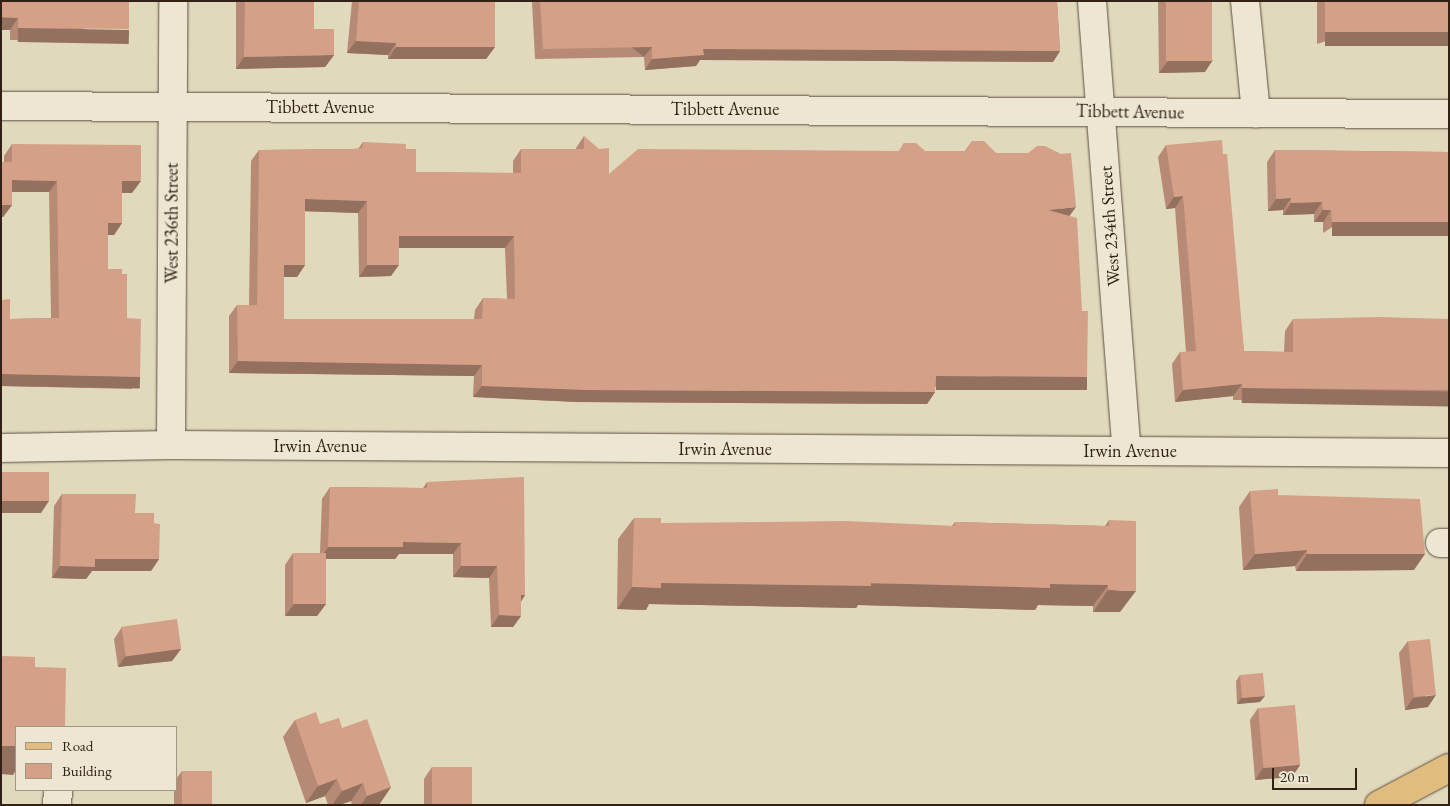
<!DOCTYPE html>
<style>
body{margin:0}
#map{position:relative;width:1450px;height:806px;overflow:hidden;background:#e1d9bc;font-family:"EB Garamond",serif}
div>[style]{position:absolute}
.roads{filter:drop-shadow(0 0 1px #5e4f40) drop-shadow(0 0 1px #5e4f40)}
.minor>*{height:28px;margin:-14px;padding:0 14px;transform-origin:14px;border-radius:14px;background:#ece6d3}
.major>*{height:28px;margin:-14px;padding:0 14px;transform-origin:14px;border-radius:14px;background:#e0bc7e}
.wall>*{inset:0;background:#b68a75}
.shaded-wall>*{inset:0;background:#94705f;transform-origin:0 0}
.building>*{inset:0;background:#d4a088;transform-origin:0 0}
span{translate:-50% -50%;white-space:nowrap;text-align:center;line-height:1.15;-webkit-text-stroke:4px #ece6d3;paint-order:stroke}
.street-label{font-size:18px;color:#332116}
.frame{position:absolute;inset:0;border:2px solid #332116;pointer-events:none}
.legend{position:absolute;left:15px;top:726px;width:162px;height:65px;box-sizing:border-box;background:#ece6d3;border:1px solid #a29787;margin:0;padding:6px 9px;list-style:none;font-size:15px;color:#332116}
.legend li{display:flex;align-items:center;gap:10px;height:25px}
.legend b{width:25px;border:1px solid #a29787}
.scale{position:absolute;left:1272px;top:768px;width:85px;height:22px;box-sizing:border-box;border:2px solid #332116;border-top:0;padding-left:6px;font-size:15px;line-height:18px;white-space:nowrap;color:#332116;-webkit-text-stroke:4px #ece6d3;paint-order:stroke}
</style>
<div id="map">
<div class="roads">
<div class="minor">
<i style="left:1092px;top:1px;width:451px;rotate:85.6deg"></i>
<i style="left:1245px;top:1px;width:113px;rotate:84.4deg"></i>
<i style="left:1px;top:106px;width:1448px;rotate:0.32deg"></i>
<i style="left:171px;top:445px;width:444px;rotate:-89.7deg"></i>
<i style="left:1px;top:448px;width:170px;rotate:-1deg"></i>
<i style="left:171px;top:445px;width:1278px;rotate:0.36deg"></i>
<i style="left:1440px;top:543px;width:9px"></i>
<i style="left:57px;top:805px;width:15px;rotate:-86deg"></i>
</div>
<div class="major">
<i style="left:1379px;top:805px;width:79px;rotate:-27.9deg"></i>
</div>
</div>
<div class="wall">
<i style="clip-path:polygon(1px 1px,121px 41px,10px 40px,10px 30px)"></i>
<i style="clip-path:polygon(237px 1px,314px 1px,314px 29px,334px 55px,325px 67px,236px 69px,236px 2px)"></i>
<i style="clip-path:polygon(352px 1px,495px 1px,495px 47px,486px 59px,388px 59px,388px 55px,347px 53px)"></i>
<i style="clip-path:polygon(533px 1px,1057px 1px,1060px 51px,1053px 62px,700px 60px,696px 66px,645px 70px,644px 57px,535px 59px,532px 3px)"></i>
<i style="clip-path:polygon(1158px 1px,1212px 1px,1205px 72px,1159px 73px)"></i>
<i style="clip-path:polygon(1317px 1px,1449px 1px,1317px 44px)"></i>
<i style="clip-path:polygon(evenodd,584px 136px,609px 174px,899px 151px,904px 143px,925px 151px,965px 151px,972px 141px,996px 153px,1070px 216px,1079px 388px,935px 387px,935px 392px,927px 404px,577px 402px,473px 397px,474px 376px,229px 373px,229px 316px,237px 305px,249px 305px,251px 161px,259px 150px,352px 149px,358px 149px,363px 142px,406px 149px,416px 172px,513px 173px,513px 161px,521px 149px,576px 149px,576px 148px,584px 136px,305px 211px,358px 213px,359px 277px,391px 276px,399px 248px,505px 248px,507px 299px,483px 298px,475px 310px,474px 319px,284px 319px,284px 277px,297px 277px,305px 265px,305px 211px)"></i>
<i style="clip-path:polygon(12px 144px,132px 193px,122px 193px,122px 223px,114px 235px,108px 235px,108px 269px,122px 274px,127px 318px,140px 377px,132px 389px,1px 386px,1px 300px,10px 319px,51px 318px,49px 192px,12px 192px,12px 205px,3px 217px,4px 156px)"></i>
<i style="clip-path:polygon(1166px 145px,1223px 154px,1244px 351px,1284px 352px,1285px 331px,1293px 319px,1449px 319px,1449px 402px,1233px 400px,1233px 396px,1175px 402px,1172px 364px,1180px 352px,1186px 352px,1175px 208px,1166px 209px,1158px 157px)"></i>
<i style="clip-path:polygon(1275px 150px,1449px 152px,1323px 233px,1323px 222px,1314px 222px,1314px 214px,1283px 215px,1283px 210px,1268px 211px,1267px 162px)"></i>
<i style="clip-path:polygon(427px 482px,525px 595px,521px 602px,521px 616px,513px 627px,491px 627px,489px 578px,453px 577px,453px 554px,399px 554px,395px 559px,326px 559px,326px 604px,317px 616px,285px 616px,285px 565px,293px 553px,320px 553px,322px 499px,330px 487px,423px 488px)"></i>
<i style="clip-path:polygon(1250px 491px,1278px 495px,1414px 570px,1296px 571px,1295px 566px,1243px 570px,1239px 507px)"></i>
<i style="clip-path:polygon(62px 494px,135px 513px,154px 523px,159px 559px,151px 571px,92px 571px,86px 579px,52px 578px,54px 506px)"></i>
<i style="clip-path:polygon(634px 518px,661px 523px,952px 526px,955px 522px,1105px 526px,1109px 520px,1120px 612px,1093px 612px,1093px 606px,1038px 605px,1035px 610px,858px 605px,856px 608px,649px 604px,646px 610px,617px 609px,618px 539px)"></i>
<i style="clip-path:polygon(122px 627px,181px 649px,172px 661px,118px 667px,114px 639px)"></i>
<i style="clip-path:polygon(1408px 641px,1428px 707px,1405px 710px,1399px 653px)"></i>
<i style="clip-path:polygon(1240px 675px,1260px 702px,1237px 704px,1236px 681px)"></i>
<i style="clip-path:polygon(1258px 708px,1300px 765px,1292px 777px,1255px 780px,1250px 720px)"></i>
<i style="clip-path:polygon(295px 720px,342px 728px,391px 787px,379px 805px,352px 805px,351px 801px,339px 805px,328px 805px,325px 796px,306px 803px,283px 737px)"></i>
<i style="clip-path:polygon(432px 767px,471px 805px,424px 805px,424px 779px)"></i>
<i style="clip-path:polygon(182px 771px,212px 805px,174px 805px,174px 790px,176px 790px,176px 779px)"></i>
</div>
<div class="shaded-wall">
<i style="clip-path:polygon(1px 17px,18px 18px,10px 30px,1px 30px)"></i>
<i style="left:18px;top:28px;width:111px;height:14px;rotate:1deg"></i>
<i style="left:1325px;top:32px;width:124px;height:14px"></i>
<i style="clip-path:polygon(356px 41px,396px 43px,388px 55px,347px 53px)"></i>
<i style="clip-path:polygon(396px 47px,495px 47px,486px 59px,388px 59px)"></i>
<i style="left:652px;top:47px;width:13px;height:109px;rotate:129deg"></i>
<i style="clip-path:polygon(703px 49px,1060px 51px,1053px 62px,700px 60px,696px 66px,645px 70px,652px 59px)"></i>
<i style="clip-path:polygon(334px 55px,325px 67px,236px 69px,244px 57px)"></i>
<i style="clip-path:polygon(1213px 60px,1205px 72px,1159px 73px,1168px 61px)"></i>
<i style="clip-path:polygon(12px 180px,57px 181px,49px 192px,4px 192px)"></i>
<i style="clip-path:polygon(122px 181px,141px 181px,132px 193px,114px 193px)"></i>
<i style="clip-path:polygon(1183px 196px,1175px 208px,1166px 209px,1174px 197px)"></i>
<i style="clip-path:polygon(1291px 198px,1283px 210px,1268px 211px,1276px 199px)"></i>
<i style="clip-path:polygon(305px 199px,367px 201px,358px 213px,297px 211px)"></i>
<i style="clip-path:polygon(1322px 202px,1314px 214px,1283px 215px,1291px 203px)"></i>
<i style="clip-path:polygon(1px 205px,12px 205px,3px 217px,1px 217px)"></i>
<i style="clip-path:polygon(1076px 207px,1068px 218px,1048px 210px)"></i>
<i style="clip-path:polygon(1323px 210px,1331px 210px,1323px 222px,1314px 222px)"></i>
<i style="left:1332px;top:222px;width:117px;height:14px"></i>
<i style="clip-path:polygon(108px 223px,122px 223px,114px 235px,100px 235px)"></i>
<i style="clip-path:polygon(399px 236px,514px 236px,505px 248px,390px 248px)"></i>
<i style="clip-path:polygon(284px 265px,305px 265px,297px 277px,276px 277px)"></i>
<i style="clip-path:polygon(367px 265px,399px 265px,391px 276px,359px 277px)"></i>
<i style="clip-path:polygon(238px 361px,482px 365px,474px 376px,229px 373px)"></i>
<i style="left:1px;top:374px;width:139px;height:12px;rotate:1deg"></i>
<i style="left:936px;top:376px;width:151px;height:14px"></i>
<i style="clip-path:polygon(1242px 384px,1233px 396px,1175px 402px,1183px 390px)"></i>
<i style="clip-path:polygon(482px 386px,935px 392px,927px 404px,577px 402px,473px 397px)"></i>
<i style="left:1242px;top:388px;width:207px;height:15px;rotate:1deg"></i>
<i style="clip-path:polygon(1px 500px,49px 501px,41px 513px,1px 513px)"></i>
<i style="clip-path:polygon(403px 542px,461px 543px,453px 554px,399px 554px,395px 559px,320px 559px,328px 547px)"></i>
<i style="clip-path:polygon(1307px 550px,1295px 566px,1243px 570px,1255px 554px)"></i>
<i style="clip-path:polygon(1307px 554px,1425px 554px,1414px 570px,1296px 571px)"></i>
<i style="clip-path:polygon(95px 559px,159px 559px,151px 571px,92px 571px,86px 579px,52px 578px,60px 566px)"></i>
<i style="clip-path:polygon(461px 566px,497px 566px,489px 578px,453px 577px)"></i>
<i style="clip-path:polygon(661px 583px,1050px 584px,1108px 585px,1093px 606px,1038px 605px,1035px 610px,858px 605px,856px 608px,649px 604px,646px 610px,617px 609px,632px 587px)"></i>
<i style="clip-path:polygon(1108px 590px,1136px 591px,1120px 612px,1093px 612px)"></i>
<i style="clip-path:polygon(521px 595px,525px 595px,517px 607px)"></i>
<i style="clip-path:polygon(294px 604px,326px 604px,317px 616px,285px 616px)"></i>
<i style="clip-path:polygon(499px 615px,521px 616px,513px 627px,491px 627px)"></i>
<i style="clip-path:polygon(181px 649px,172px 661px,118px 667px,126px 655px)"></i>
<i style="clip-path:polygon(1436px 695px,1428px 707px,1405px 710px,1413px 698px)"></i>
<i style="clip-path:polygon(1265px 696px,1260px 702px,1237px 704px,1242px 697px)"></i>
<i style="clip-path:polygon(1px 746px,16px 746px,16px 770px,13px 775px,1px 774px)"></i>
<i style="clip-path:polygon(1300px 765px,1292px 777px,1255px 780px,1263px 768px)"></i>
<i style="clip-path:polygon(337px 779px,325px 796px,306px 803px,318px 786px)"></i>
<i style="clip-path:polygon(363px 783px,351px 801px,339px 805px,332px 805px,342px 791px)"></i>
<i style="clip-path:polygon(391px 787px,379px 805px,361px 805px,367px 796px)"></i>
</div>
<div class="building">
<i style="clip-path:polygon(1px 1px,129px 1px,129px 29px,18px 28px,18px 18px,1px 17px)"></i>
<i style="clip-path:polygon(245px 1px,314px 1px,314px 29px,334px 29px,334px 55px,244px 57px)"></i>
<i style="clip-path:polygon(359px 1px,495px 1px,495px 47px,396px 47px,396px 43px,356px 41px)"></i>
<i style="clip-path:polygon(540px 1px,1057px 1px,1060px 51px,703px 49px,704px 55px,652px 59px,652px 47px,543px 49px)"></i>
<i style="left:1166px;top:1px;width:46px;height:60px"></i>
<i style="left:1325px;top:1px;width:124px;height:31px"></i>
<i style="clip-path:polygon(evenodd,584px 136px,599px 149px,609px 148px,609px 174px,638px 149px,899px 151px,904px 143px,916px 143px,925px 151px,966px 151px,972px 141px,984px 141px,996px 153px,1028px 153px,1037px 146px,1045px 146px,1061px 154px,1071px 153px,1076px 207px,1048px 210px,1077px 218px,1082px 311px,1088px 311px,1087px 377px,936px 376px,935px 392px,585px 390px,482px 386px,482px 365px,238px 361px,237px 305px,257px 305px,259px 150px,352px 149px,362px 148px,363px 142px,406px 144px,406px 149px,416px 149px,416px 172px,521px 173px,521px 149px,584px 149px,584px 136px,305px 199px,367px 201px,367px 265px,399px 265px,399px 236px,514px 236px,515px 299px,483px 298px,482px 319px,284px 319px,284px 265px,305px 265px,305px 199px)"></i>
<i style="clip-path:polygon(1222px 140px,1223px 154px,1227px 154px,1244px 351px,1293px 352px,1293px 319px,1378px 317px,1449px 319px,1449px 390px,1242px 388px,1242px 384px,1183px 390px,1180px 352px,1196px 351px,1183px 196px,1174px 197px,1166px 145px)"></i>
<i style="clip-path:polygon(12px 144px,141px 145px,141px 181px,122px 181px,122px 223px,108px 223px,108px 269px,122px 269px,122px 274px,127px 274px,127px 318px,141px 319px,140px 377px,1px 374px,1px 300px,10px 299px,10px 319px,59px 318px,57px 181px,12px 180px,12px 205px,1px 205px,1px 162px,12px 162px)"></i>
<i style="clip-path:polygon(1275px 150px,1449px 152px,1449px 222px,1332px 222px,1331px 210px,1323px 210px,1322px 202px,1291px 203px,1291px 198px,1276px 199px)"></i>
<i style="left:49px;top:472px;width:29px;height:48px;rotate:90deg"></i>
<i style="clip-path:polygon(524px 477px,525px 595px,521px 595px,521px 616px,499px 615px,497px 566px,461px 566px,461px 543px,403px 542px,403px 547px,328px 547px,330px 487px,427px 488px,427px 482px)"></i>
<i style="clip-path:polygon(1278px 489px,1278px 495px,1420px 499px,1425px 554px,1307px 554px,1307px 550px,1255px 554px,1250px 491px)"></i>
<i style="clip-path:polygon(62px 494px,136px 494px,135px 513px,154px 513px,154px 523px,160px 524px,159px 559px,95px 559px,95px 567px,60px 566px)"></i>
<i style="clip-path:polygon(634px 518px,661px 518px,661px 523px,846px 521px,955px 526px,955px 522px,1109px 526px,1109px 520px,1136px 521px,1136px 591px,1108px 590px,1108px 585px,1050px 584px,1050px 588px,871px 583px,871px 586px,661px 583px,661px 588px,632px 587px)"></i>
<i style="left:293px;top:553px;width:33px;height:51px"></i>
<i style="left:177px;top:619px;width:30px;height:56px;rotate:82deg"></i>
<i style="left:1430px;top:639px;width:56px;height:22px;rotate:84deg"></i>
<i style="clip-path:polygon(1px 656px,35px 657px,35px 667px,66px 668px,65px 727px,16px 727px,16px 746px,1px 746px)"></i>
<i style="left:1263px;top:673px;width:23px;height:23px;rotate:85deg"></i>
<i style="left:1295px;top:705px;width:60px;height:37px;rotate:85deg"></i>
<i style="clip-path:polygon(316px 712px,320px 724px,339px 718px,342px 728px,367px 719px,391px 787px,367px 796px,363px 783px,342px 791px,337px 779px,318px 786px,295px 720px)"></i>
<i style="left:432px;top:767px;width:40px;height:38px"></i>
<i style="left:182px;top:771px;width:30px;height:34px"></i>
</div>
<div class="street-label">
<span style="left:320px;top:107px">Tibbett Avenue</span>
<span style="left:725px;top:109px">Tibbett Avenue</span>
<span style="left:1130px;top:112px;rotate:1deg">Tibbett Avenue</span>
<span style="left:172px;top:223px;rotate:-90deg">West 236th Street</span>
<span style="left:1110px;top:226px;rotate:-94deg">West 234th Street</span>
<span style="left:320px;top:446px">Irwin Avenue</span>
<span style="left:725px;top:449px">Irwin Avenue</span>
<span style="left:1130px;top:451px">Irwin Avenue</span>
</div>
<div class="frame"></div>
<ul class="legend">
<li><b style="height:6px;background:#e0bc7e"></b>Road</li>
<li><b style="height:14px;background:#d4a088"></b>Building</li>
</ul>
<div class="scale">20 m</div>
</div>
